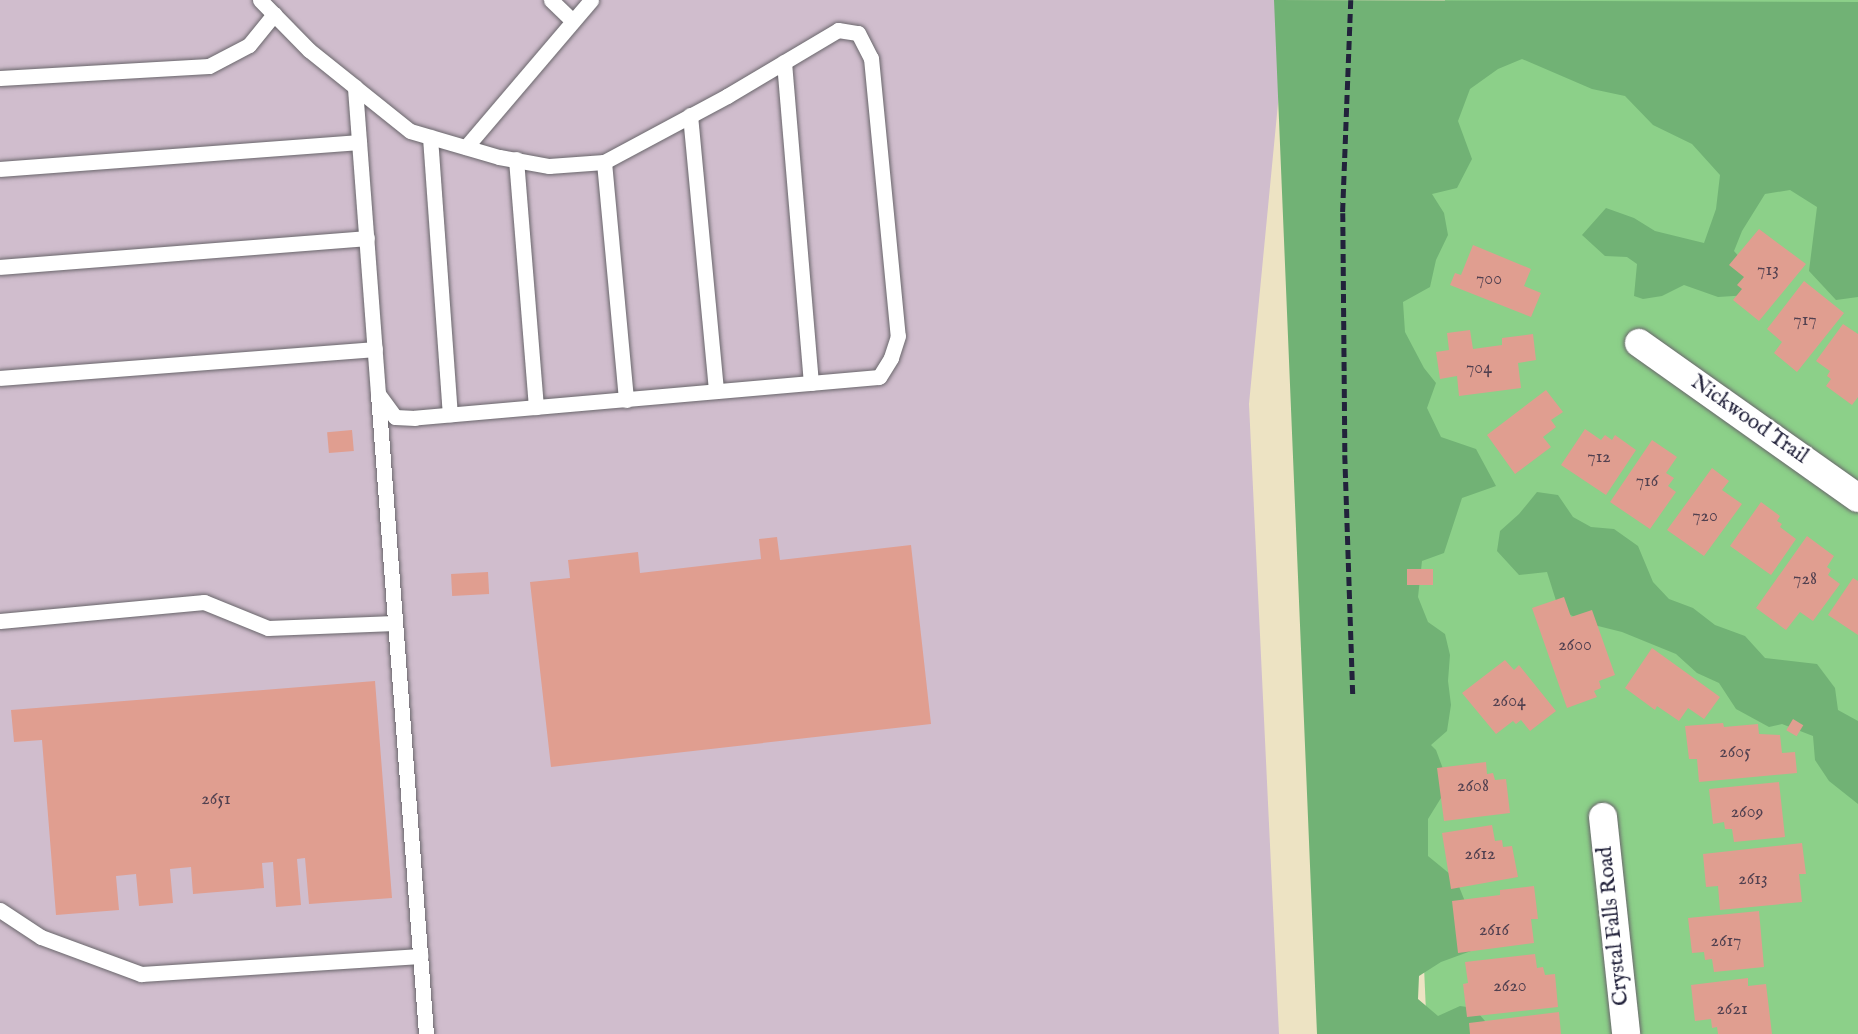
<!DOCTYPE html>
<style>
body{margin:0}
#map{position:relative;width:1858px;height:1034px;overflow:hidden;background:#ede3c3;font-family:"IM FELL English",serif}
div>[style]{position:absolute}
.industrial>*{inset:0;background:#d0bdcd}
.green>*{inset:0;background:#8cd089}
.forest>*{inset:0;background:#71b275}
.building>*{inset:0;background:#e09e90;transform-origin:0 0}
.roads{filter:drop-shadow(0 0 2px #69666b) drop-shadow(0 0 2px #69666b)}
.service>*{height:15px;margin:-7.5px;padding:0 7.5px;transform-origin:7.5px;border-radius:7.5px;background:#fff}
.minor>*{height:28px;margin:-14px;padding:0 14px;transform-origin:14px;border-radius:14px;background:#fff}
.rail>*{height:4.5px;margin-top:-2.25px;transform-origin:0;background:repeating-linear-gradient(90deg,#22223b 0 9px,transparent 0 13.5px)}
span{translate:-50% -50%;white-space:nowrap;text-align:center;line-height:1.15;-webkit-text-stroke:4.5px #fff;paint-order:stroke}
.number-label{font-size:18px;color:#524150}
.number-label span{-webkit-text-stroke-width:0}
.street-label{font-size:21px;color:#22223b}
</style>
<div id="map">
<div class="industrial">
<i style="clip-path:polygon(0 0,1288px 0,1249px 404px,1279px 1034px,0 1034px)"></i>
</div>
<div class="green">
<i style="clip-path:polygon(1445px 0,1858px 0,1858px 1034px,1427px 1034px,1395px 321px)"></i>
</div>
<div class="forest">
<i style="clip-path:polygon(1274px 0,1858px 2px,1858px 297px,1836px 300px,1809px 271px,1817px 207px,1790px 190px,1765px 194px,1742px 231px,1734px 251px,1750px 269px,1749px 295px,1718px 297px,1684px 285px,1662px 296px,1643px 299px,1634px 296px,1637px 264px,1627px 257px,1605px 256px,1582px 235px,1606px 208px,1634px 218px,1655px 231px,1704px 243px,1716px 209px,1720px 175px,1692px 144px,1653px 125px,1625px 96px,1592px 89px,1522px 59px,1498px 69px,1470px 89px,1458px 121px,1472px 159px,1457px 188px,1432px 194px,1444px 213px,1448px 235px,1436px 260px,1430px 287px,1403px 302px,1405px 332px,1424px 368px,1436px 383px,1427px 408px,1441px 437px,1476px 449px,1496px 486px,1462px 498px,1444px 553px,1422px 561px,1418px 597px,1428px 622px,1445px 634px,1450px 655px,1448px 681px,1451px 705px,1447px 731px,1431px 745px,1436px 750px,1449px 785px,1428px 819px,1428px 856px,1456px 879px,1466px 904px,1463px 934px,1471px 951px,1441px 962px,1419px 976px,1418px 999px,1438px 1016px,1460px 1006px,1474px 1008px,1485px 1021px,1483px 1034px,1317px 1034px)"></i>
<i style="clip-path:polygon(1537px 492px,1558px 495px,1573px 517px,1591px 527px,1614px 529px,1638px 546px,1653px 582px,1669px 599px,1693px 608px,1715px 625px,1745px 636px,1765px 658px,1817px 664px,1835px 688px,1838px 710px,1858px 721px,1858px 804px,1829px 781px,1815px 760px,1813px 736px,1782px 724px,1769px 727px,1736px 709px,1719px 683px,1697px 673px,1676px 654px,1622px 632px,1582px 622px,1558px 607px,1547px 572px,1519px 575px,1497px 551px,1500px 531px,1519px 514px)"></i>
</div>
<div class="building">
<i style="clip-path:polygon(1759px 229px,1806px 264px,1759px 321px,1733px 300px,1742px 289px,1737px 285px,1744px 277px,1729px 265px)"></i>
<i style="clip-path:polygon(1473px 245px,1531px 269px,1524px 286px,1541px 293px,1531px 317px,1450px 285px,1455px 273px,1461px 275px)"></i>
<i style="clip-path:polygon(1804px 281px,1844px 313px,1797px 372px,1774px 353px,1782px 342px,1767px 329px)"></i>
<i style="clip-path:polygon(1843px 324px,1858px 334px,1858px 397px,1852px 405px,1826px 386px,1831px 379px,1827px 376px,1830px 371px,1816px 361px)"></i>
<i style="clip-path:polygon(1470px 330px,1473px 349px,1502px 345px,1502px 338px,1533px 334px,1536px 360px,1518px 363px,1521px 388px,1459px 396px,1457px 376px,1440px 379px,1436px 352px,1449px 350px,1447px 333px)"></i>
<i style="clip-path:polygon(1546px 390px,1563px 412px,1551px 420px,1556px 427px,1543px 437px,1551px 447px,1515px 474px,1487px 435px)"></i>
<i style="clip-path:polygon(1585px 429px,1601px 440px,1605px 435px,1612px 440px,1615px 435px,1636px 450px,1606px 495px,1561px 465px)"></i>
<i style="left:352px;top:430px;width:21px;height:25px;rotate:85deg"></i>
<i style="clip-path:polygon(1652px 440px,1677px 457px,1666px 473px,1674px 478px,1668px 486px,1676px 492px,1650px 529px,1610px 502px)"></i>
<i style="clip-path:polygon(1712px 468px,1729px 481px,1722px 490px,1742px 504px,1704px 556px,1667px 530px)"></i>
<i style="clip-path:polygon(1761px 502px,1780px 516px,1777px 521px,1782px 524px,1780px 527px,1796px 539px,1771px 575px,1730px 546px)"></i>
<i style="clip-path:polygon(1807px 536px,1834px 556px,1827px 567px,1831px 570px,1828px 575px,1840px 584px,1813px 621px,1800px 612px,1786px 630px,1756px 608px)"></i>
<i style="clip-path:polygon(777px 537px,780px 560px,911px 545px,931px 724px,551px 767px,530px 582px,570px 578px,568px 560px,638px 552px,640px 573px,761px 559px,759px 539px)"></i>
<i style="left:1433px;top:569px;width:16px;height:26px;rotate:90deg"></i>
<i style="left:488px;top:572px;width:22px;height:37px;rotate:87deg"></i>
<i style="clip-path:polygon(1853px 578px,1858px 581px,1858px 635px,1828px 615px)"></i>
<i style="clip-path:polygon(1564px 597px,1571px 617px,1592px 610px,1615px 675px,1599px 681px,1601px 688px,1594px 691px,1597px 697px,1567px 708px,1532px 608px)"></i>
<i style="clip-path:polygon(1652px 648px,1720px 697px,1704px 719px,1688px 708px,1679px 721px,1657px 706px,1655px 710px,1625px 688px)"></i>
<i style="clip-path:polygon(1505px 660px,1514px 670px,1519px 665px,1556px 711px,1530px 731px,1521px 720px,1516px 724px,1513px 721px,1496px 734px,1462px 693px)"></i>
<i style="clip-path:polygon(375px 681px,392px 898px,309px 904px,305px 858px,297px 859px,301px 905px,276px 907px,273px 862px,262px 863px,264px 888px,193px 894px,191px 867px,170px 869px,173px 903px,139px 906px,136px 874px,116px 876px,119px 910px,56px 915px,42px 740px,14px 742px,11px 710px)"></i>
<i style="left:1793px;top:719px;width:12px;height:13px;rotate:31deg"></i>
<i style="clip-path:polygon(1723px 723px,1724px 727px,1758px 724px,1759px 734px,1780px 735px,1782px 753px,1795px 752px,1797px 773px,1699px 782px,1697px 759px,1689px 759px,1685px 726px)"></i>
<i style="clip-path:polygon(1486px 762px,1487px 774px,1493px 773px,1495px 780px,1506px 779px,1510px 813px,1444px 821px,1437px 768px)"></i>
<i style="clip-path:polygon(1779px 782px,1785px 837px,1734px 842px,1732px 829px,1725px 829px,1724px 822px,1713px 824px,1709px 789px)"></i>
<i style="clip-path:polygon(1492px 825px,1495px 841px,1502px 840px,1503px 847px,1512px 846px,1518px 877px,1451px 889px,1442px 833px)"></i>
<i style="clip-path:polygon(1802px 843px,1806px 874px,1799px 874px,1802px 902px,1720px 910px,1718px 886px,1706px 887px,1703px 854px)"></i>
<i style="clip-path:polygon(1534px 886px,1538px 919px,1531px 919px,1534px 943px,1458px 953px,1452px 901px,1500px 895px,1500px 890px)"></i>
<i style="clip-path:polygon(1759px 911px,1764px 967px,1714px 972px,1712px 959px,1705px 960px,1704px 952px,1692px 953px,1688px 918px)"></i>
<i style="clip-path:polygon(1535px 954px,1537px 968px,1543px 967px,1545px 975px,1555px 974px,1558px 1007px,1467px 1017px,1463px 984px,1468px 983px,1465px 962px)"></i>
<i style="clip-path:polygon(1748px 978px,1748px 986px,1766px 984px,1772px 1034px,1718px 1034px,1717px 1027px,1712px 1028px,1711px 1019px,1695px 1021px,1691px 985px)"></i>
<i style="clip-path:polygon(1559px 1012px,1561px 1034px,1470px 1034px,1469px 1023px)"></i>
</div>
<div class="roads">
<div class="service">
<i style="left:260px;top:0;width:70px;rotate:45.6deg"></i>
<i style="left:309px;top:50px;width:59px;rotate:38.8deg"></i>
<i style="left:355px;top:87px;width:70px;rotate:38.7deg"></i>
<i style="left:410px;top:131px;width:93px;rotate:16.3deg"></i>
<i style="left:499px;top:157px;width:51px;rotate:10.2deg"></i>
<i style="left:549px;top:166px;width:55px;rotate:-4.2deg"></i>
<i style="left:604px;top:162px;width:140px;rotate:-28.2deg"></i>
<i style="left:727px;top:96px;width:129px;rotate:-30.7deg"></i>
<i style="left:838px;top:30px;width:20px;rotate:9deg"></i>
<i style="left:858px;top:33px;width:28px;rotate:63deg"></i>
<i style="left:871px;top:58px;width:279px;rotate:84.5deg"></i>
<i style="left:898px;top:336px;width:23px;rotate:108deg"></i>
<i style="left:891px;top:358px;width:22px;rotate:122deg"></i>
<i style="left:879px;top:377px;width:466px;rotate:175deg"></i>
<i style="left:415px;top:418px;width:20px;rotate:-177deg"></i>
<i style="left:395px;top:417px;width:29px;rotate:-126deg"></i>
<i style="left:378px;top:394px;width:308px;rotate:-94.3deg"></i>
<i style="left:551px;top:0;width:30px;rotate:44deg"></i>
<i style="left:784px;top:62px;width:322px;rotate:85.2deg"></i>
<i style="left:0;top:78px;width:209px;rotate:-3.3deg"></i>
<i style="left:209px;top:66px;width:45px;rotate:-27.7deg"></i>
<i style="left:249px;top:45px;width:40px;rotate:-51deg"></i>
<i style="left:690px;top:115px;width:277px;rotate:84.6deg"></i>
<i style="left:430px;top:137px;width:278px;rotate:85.9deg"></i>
<i style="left:466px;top:147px;width:193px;rotate:-49.6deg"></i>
<i style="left:516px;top:159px;width:249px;rotate:85.4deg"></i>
<i style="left:604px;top:162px;width:239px;rotate:84.7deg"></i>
<i style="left:0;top:169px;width:360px;rotate:-4.3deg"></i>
<i style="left:0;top:267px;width:368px;rotate:-4.5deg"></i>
<i style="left:0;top:378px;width:376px;rotate:-4.4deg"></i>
<i style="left:378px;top:394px;width:642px;rotate:85.71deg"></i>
<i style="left:0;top:621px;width:205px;rotate:-5.3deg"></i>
<i style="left:204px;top:602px;width:69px;rotate:22.1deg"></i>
<i style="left:268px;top:628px;width:127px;rotate:-2.3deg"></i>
<i style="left:0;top:910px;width:49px;rotate:33.4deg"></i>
<i style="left:41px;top:937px;width:107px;rotate:20.3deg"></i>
<i style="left:141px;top:974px;width:280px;rotate:-3.7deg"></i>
</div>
<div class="minor">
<i style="left:1639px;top:343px;width:268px;rotate:35.3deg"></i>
<i style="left:1603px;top:817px;width:218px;rotate:83.9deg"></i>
</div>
</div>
<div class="rail">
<i style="left:1351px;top:0;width:213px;rotate:92.2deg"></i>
<i style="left:1343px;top:213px;width:242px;rotate:89.5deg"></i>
<i style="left:1345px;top:455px;width:240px;rotate:88.1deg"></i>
</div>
<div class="number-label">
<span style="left:1768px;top:271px">713</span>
<span style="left:1489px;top:280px">700</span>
<span style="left:1805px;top:321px">717</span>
<span style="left:1479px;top:369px">704</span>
<span style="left:1599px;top:458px">712</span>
<span style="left:1647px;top:482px">716</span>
<span style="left:1705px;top:517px">720</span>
<span style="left:1805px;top:580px">728</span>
<span style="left:1575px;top:646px">2600</span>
<span style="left:1509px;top:702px">2604</span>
<span style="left:1735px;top:753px">2605</span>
<span style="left:1473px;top:787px">2608</span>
<span style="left:216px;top:800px">2651</span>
<span style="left:1747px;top:813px">2609</span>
<span style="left:1480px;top:855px">2612</span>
<span style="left:1753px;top:880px">2613</span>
<span style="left:1494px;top:931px">2616</span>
<span style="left:1726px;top:942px">2617</span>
<span style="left:1510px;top:987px">2620</span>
<span style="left:1732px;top:1010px">2621</span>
</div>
<div class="street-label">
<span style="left:1749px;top:420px;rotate:35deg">Nickwood Trail</span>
<span style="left:1614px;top:926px;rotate:-96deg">Crystal Falls Road</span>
</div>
</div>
